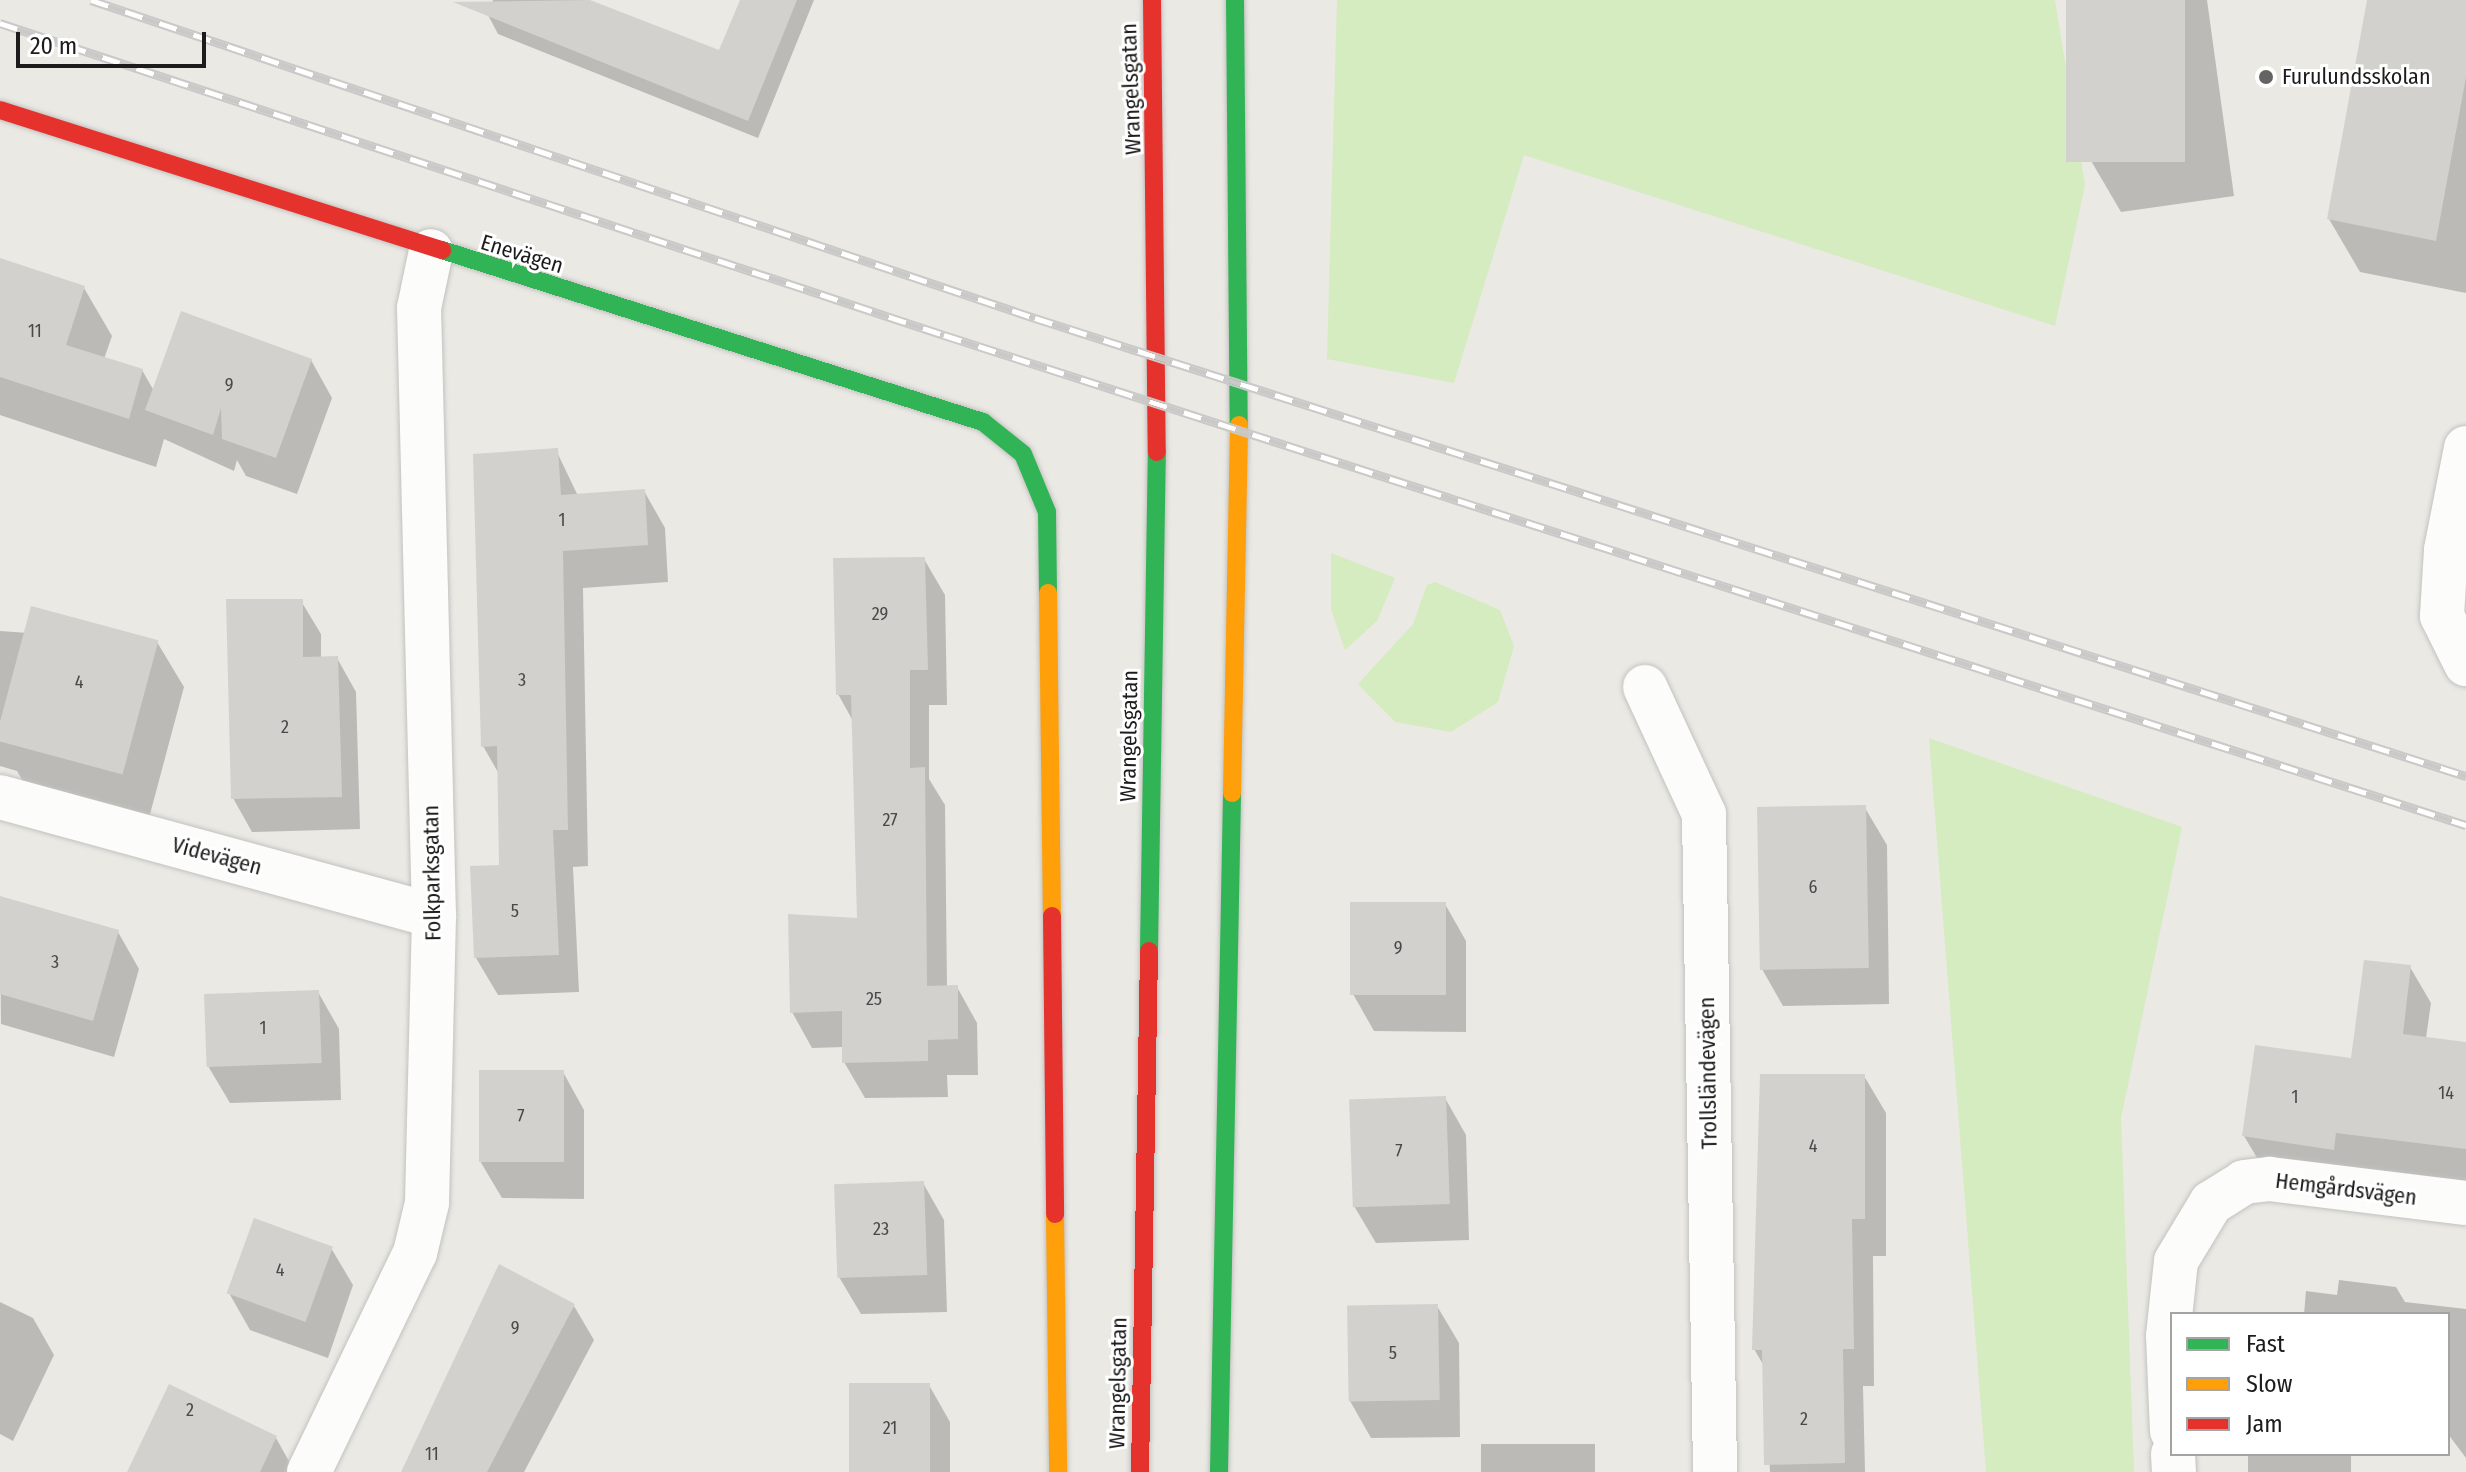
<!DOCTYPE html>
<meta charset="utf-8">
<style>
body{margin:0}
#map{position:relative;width:2466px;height:1472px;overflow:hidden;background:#eae9e4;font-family:"Fira Sans Condensed",sans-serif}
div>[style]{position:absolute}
.grass>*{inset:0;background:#d5ebc0}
.shadow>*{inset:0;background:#0003;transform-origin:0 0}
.building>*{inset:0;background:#d3d1cd;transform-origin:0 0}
.roads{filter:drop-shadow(0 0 2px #c3c2c0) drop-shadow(0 0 2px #c3c2c0)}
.street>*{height:44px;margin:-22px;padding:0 22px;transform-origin:22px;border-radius:22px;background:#fcfcfb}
.fast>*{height:18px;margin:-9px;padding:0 9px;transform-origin:9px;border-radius:9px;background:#30b455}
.slow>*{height:18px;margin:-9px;padding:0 9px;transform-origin:9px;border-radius:9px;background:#ff9f0a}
.jam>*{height:18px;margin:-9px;padding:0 9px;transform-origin:9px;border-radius:9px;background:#e5322d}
.rail>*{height:9px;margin-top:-4.5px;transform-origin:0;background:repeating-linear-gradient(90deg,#fff 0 18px,#c9c9c8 0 36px);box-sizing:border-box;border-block:2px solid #c9c9c8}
.dots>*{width:22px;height:22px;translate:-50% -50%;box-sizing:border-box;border:4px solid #fff;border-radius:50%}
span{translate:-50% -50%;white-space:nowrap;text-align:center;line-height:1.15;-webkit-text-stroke:6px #fff;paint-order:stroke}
.number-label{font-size:18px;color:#4a4948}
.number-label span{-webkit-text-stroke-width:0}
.poi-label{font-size:22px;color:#1c1c1c}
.left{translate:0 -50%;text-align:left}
.street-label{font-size:22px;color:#1c1c1c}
.legend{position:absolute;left:2170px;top:1312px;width:280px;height:144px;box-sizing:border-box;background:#fff;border:2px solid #a4a4a4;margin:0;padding:10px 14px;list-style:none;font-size:24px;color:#1c1c1c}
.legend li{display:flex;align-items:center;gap:16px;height:40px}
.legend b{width:40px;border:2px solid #a4a4a4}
.scale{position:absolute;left:16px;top:32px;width:190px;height:36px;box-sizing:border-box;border:4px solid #1c1c1c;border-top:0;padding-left:10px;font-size:24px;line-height:28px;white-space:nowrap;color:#1c1c1c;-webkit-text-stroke:6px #fff;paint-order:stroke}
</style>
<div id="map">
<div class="grass">
<i style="clip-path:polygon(1337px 0,2055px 0,2085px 185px,2055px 326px,1524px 155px,1454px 383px,1327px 359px)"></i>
<i style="clip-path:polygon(1331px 553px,1395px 578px,1377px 621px,1345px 650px,1331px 609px)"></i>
<i style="clip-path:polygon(1435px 582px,1500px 610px,1514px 646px,1498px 702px,1451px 732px,1395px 722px,1358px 684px,1413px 624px,1427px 585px)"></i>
<i style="clip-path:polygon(1929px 738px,2182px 827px,2121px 1118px,2134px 1472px,1986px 1472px)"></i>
</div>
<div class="shadow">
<i style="clip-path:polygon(493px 0,584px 0,720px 53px,741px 0,814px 0,758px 138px,498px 34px,488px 15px)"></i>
<i style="clip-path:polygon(2069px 0,2207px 0,2234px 196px,2121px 212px,2090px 159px)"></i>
<i style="clip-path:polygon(2369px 0,2466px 0,2466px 293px,2360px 272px,2329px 219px)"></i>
<i style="clip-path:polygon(0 260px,84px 288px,112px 336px,104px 359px,142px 370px,154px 391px,311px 360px,332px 398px,297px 494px,246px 476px,237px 460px,234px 471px,164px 439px,156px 467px,0 415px)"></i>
<i style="clip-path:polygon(556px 450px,578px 496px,644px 491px,665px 528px,668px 582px,583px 588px,588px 866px,573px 867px,579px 992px,498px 995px,476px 958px,501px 867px,499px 774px,483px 746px)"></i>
<i style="clip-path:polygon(924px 559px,945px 595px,947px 705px,929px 705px,929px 779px,945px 805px,947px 988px,957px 987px,977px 1023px,978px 1075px,947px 1075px,948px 1097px,865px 1098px,844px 1062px,844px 1047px,812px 1048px,792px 1012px,859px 920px,853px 721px,838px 694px)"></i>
<i style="clip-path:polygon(301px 601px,321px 634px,321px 659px,337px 658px,356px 692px,360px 829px,252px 832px,233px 798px)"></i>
<i style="clip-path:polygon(0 631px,157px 642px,184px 687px,149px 818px,25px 785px,17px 771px,0 766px)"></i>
<i style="clip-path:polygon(1865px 808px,1887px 845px,1889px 1004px,1783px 1006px,1762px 969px)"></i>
<i style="clip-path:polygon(1445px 904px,1466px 941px,1466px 1032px,1374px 1031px,1353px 994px)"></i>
<i style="clip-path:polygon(0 920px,118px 932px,139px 969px,114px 1057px,1px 1024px)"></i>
<i style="clip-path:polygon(2410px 967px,2431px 1003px,2426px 1038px,2466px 1043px,2466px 1184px,2265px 1171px,2244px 1136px,2353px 1061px)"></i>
<i style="clip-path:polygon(318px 992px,339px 1029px,341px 1100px,230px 1103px,208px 1066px)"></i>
<i style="clip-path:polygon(563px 1072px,584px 1110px,584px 1199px,502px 1198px,480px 1161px)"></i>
<i style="clip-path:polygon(1864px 1076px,1886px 1113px,1886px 1256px,1873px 1256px,1874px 1386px,1863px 1386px,1865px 1472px,1770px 1472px,1764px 1366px,1754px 1349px)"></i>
<i style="clip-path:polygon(1445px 1098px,1466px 1135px,1469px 1240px,1376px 1243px,1354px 1206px)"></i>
<i style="clip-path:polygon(923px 1183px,944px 1220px,947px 1312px,861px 1314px,839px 1277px)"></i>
<i style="clip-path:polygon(331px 1248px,353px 1285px,328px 1358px,250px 1330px,229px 1293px)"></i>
<i style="clip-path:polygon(2339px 1280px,2396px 1287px,2405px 1302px,2466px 1309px,2466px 1458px,2448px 1434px,2448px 1314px,2304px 1314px,2306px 1291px,2337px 1295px)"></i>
<i style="clip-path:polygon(0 1302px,33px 1318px,54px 1355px,13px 1441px,0 1434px)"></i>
<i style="clip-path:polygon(574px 1306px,594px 1340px,524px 1472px,402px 1472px)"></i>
<i style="clip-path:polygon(1437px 1306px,1459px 1343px,1460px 1437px,1371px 1438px,1350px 1401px)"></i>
<i style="clip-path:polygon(929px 1385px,950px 1422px,950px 1472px,852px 1472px)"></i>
<i style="clip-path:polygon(276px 1438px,295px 1472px,129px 1472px)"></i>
<i style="left:1481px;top:1444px;width:114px;height:28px"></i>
<i style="left:2248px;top:1454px;width:103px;height:18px"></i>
</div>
<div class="building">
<i style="clip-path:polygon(590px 0,719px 50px,740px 0,797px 0,748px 121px,453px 2px)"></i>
<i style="left:2066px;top:0;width:119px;height:162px"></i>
<i style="clip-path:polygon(2367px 0,2466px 0,2466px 77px,2436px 241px,2327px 219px)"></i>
<i style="clip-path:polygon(0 258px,85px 286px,66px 345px,143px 369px,129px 419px,0 377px)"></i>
<i style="clip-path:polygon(181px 311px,312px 359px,276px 458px,222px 439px,221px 408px,213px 435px,145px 410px)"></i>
<i style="clip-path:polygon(558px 448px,561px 495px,645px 489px,648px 545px,563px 551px,568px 830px,553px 830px,559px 955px,474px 958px,470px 866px,499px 865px,497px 746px,481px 747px,473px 454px)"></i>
<i style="clip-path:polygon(925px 557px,928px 670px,910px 670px,910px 768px,925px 767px,927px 986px,958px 985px,958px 1039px,928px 1040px,928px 1061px,842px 1063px,842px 1011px,790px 1013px,788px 914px,857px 918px,851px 695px,836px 695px,833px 558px)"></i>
<i style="clip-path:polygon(226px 599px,303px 599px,303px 657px,338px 656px,342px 797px,231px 799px)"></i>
<i style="left:31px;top:606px;width:132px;height:139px;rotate:15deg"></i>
<i style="left:1866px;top:805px;width:163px;height:109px;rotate:89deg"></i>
<i style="clip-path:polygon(0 896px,119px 930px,93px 1021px,0 994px)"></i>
<i style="left:1350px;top:902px;width:96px;height:93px"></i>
<i style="clip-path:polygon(2364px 960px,2411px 965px,2403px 1034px,2466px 1042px,2466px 1149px,2336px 1133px,2334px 1150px,2242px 1136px,2255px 1045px,2351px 1058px)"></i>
<i style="left:319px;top:990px;width:73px;height:115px;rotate:88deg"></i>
<i style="left:479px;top:1070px;width:85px;height:92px"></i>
<i style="clip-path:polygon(1760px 1074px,1865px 1074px,1865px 1219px,1852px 1219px,1854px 1349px,1843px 1349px,1845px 1463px,1764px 1465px,1762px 1350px,1752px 1350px)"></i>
<i style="left:1446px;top:1096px;width:108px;height:97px;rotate:88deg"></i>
<i style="left:924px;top:1181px;width:94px;height:90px;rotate:88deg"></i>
<i style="left:254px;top:1218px;width:84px;height:80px;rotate:20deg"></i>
<i style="clip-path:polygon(499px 1264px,575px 1304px,487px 1472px,401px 1472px)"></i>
<i style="left:1438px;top:1304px;width:96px;height:91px;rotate:89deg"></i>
<i style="left:930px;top:1383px;width:89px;height:81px;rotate:90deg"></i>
<i style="clip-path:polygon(169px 1384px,277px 1436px,260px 1472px,127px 1472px)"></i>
</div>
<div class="roads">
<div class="street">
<i style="left:2466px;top:448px;width:104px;rotate:101.1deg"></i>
<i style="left:2446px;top:550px;width:66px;rotate:93.5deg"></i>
<i style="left:2442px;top:616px;width:54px;rotate:63.4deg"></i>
<i style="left:1645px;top:687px;width:140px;rotate:65.1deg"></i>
<i style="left:1704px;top:814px;width:658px;rotate:89.04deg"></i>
<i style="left:0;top:797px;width:450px;rotate:15.3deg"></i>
<i style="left:2172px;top:1431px;width:95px;rotate:-92.4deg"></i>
<i style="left:2168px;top:1336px;width:75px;rotate:-83.9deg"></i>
<i style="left:2176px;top:1261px;width:68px;rotate:-58.9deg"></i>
<i style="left:2211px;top:1203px;width:39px;rotate:-32deg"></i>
<i style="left:2244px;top:1182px;width:26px;rotate:-7deg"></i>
<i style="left:2270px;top:1179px;width:197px;rotate:7deg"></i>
<i style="left:2173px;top:1454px;width:18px;rotate:87deg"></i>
<i style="left:309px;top:1472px;width:243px;rotate:-64.2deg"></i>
<i style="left:415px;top:1253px;width:51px;rotate:-76.5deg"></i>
<i style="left:427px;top:1203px;width:287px;rotate:-88.6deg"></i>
<i style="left:434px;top:916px;width:608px;rotate:-91.41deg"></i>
<i style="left:419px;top:308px;width:58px;rotate:-78.1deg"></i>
</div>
<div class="fast">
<i style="left:1235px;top:0;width:425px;rotate:89.5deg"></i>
<i style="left:442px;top:250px;width:568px;rotate:17.64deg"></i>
<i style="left:983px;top:422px;width:51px;rotate:38.7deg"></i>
<i style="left:1023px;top:454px;width:63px;rotate:67.5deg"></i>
<i style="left:1047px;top:512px;width:81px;rotate:89.3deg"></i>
<i style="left:1149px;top:951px;width:499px;rotate:-89.1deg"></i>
<i style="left:1219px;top:1472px;width:679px;rotate:-88.9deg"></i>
</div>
<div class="slow">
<i style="left:1048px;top:593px;width:323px;rotate:89.3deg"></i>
<i style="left:1232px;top:793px;width:368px;rotate:-88.9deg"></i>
<i style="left:1055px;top:1214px;width:258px;rotate:89.3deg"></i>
</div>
<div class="jam">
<i style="left:1152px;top:0;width:452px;rotate:89.4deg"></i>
<i style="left:0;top:110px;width:464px;rotate:17.6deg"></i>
<i style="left:1052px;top:916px;width:298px;rotate:89.4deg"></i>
<i style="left:1140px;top:1472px;width:521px;rotate:-89.01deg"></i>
</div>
</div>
<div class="rail">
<i style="left:91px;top:0;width:996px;rotate:18.62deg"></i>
<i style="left:1035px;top:318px;width:1503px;rotate:17.75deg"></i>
<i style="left:0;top:23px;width:994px;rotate:18.29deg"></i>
<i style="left:944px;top:335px;width:1599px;rotate:17.85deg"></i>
</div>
<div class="dots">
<i style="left:2266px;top:77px;background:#646462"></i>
</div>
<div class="number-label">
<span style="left:35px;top:331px">11</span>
<span style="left:229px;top:385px">9</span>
<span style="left:562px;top:520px">1</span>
<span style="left:880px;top:614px">29</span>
<span style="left:522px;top:680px">3</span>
<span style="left:79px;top:682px">4</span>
<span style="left:285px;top:727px">2</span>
<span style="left:890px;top:820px">27</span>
<span style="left:1813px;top:887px">6</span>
<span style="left:515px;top:911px">5</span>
<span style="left:1398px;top:948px">9</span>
<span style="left:55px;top:962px">3</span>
<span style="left:874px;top:999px">25</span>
<span style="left:263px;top:1028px">1</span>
<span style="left:2446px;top:1093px">14</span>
<span style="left:2295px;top:1097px">1</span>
<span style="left:521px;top:1116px">7</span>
<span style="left:1813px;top:1146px">4</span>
<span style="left:1399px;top:1151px">7</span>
<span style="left:881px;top:1229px">23</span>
<span style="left:280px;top:1270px">4</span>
<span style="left:515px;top:1328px">9</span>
<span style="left:1393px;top:1353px">5</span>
<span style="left:190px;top:1410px">2</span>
<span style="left:1804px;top:1419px">2</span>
<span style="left:890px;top:1428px">21</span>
<span style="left:432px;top:1454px">11</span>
</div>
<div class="poi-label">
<span class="left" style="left:2282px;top:77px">Furulundsskolan</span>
</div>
<div class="street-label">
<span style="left:1131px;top:89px;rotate:-92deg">Wrangelsgatan</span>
<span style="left:522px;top:254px;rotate:17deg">Enevägen</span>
<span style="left:1129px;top:736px;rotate:-89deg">Wrangelsgatan</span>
<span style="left:217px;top:856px;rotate:15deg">Videvägen</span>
<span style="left:432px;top:873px;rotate:-91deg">Folkparksgatan</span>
<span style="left:1708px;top:1073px;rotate:-91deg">Trollsländevägen</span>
<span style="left:2346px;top:1189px;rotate:7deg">Hemgårdsvägen</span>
<span style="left:1118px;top:1383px;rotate:-89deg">Wrangelsgatan</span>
</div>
<ul class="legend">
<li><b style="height:10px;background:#30b455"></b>Fast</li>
<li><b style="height:10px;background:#ff9f0a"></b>Slow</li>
<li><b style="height:10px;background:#e5322d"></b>Jam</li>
</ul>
<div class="scale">20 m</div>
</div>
